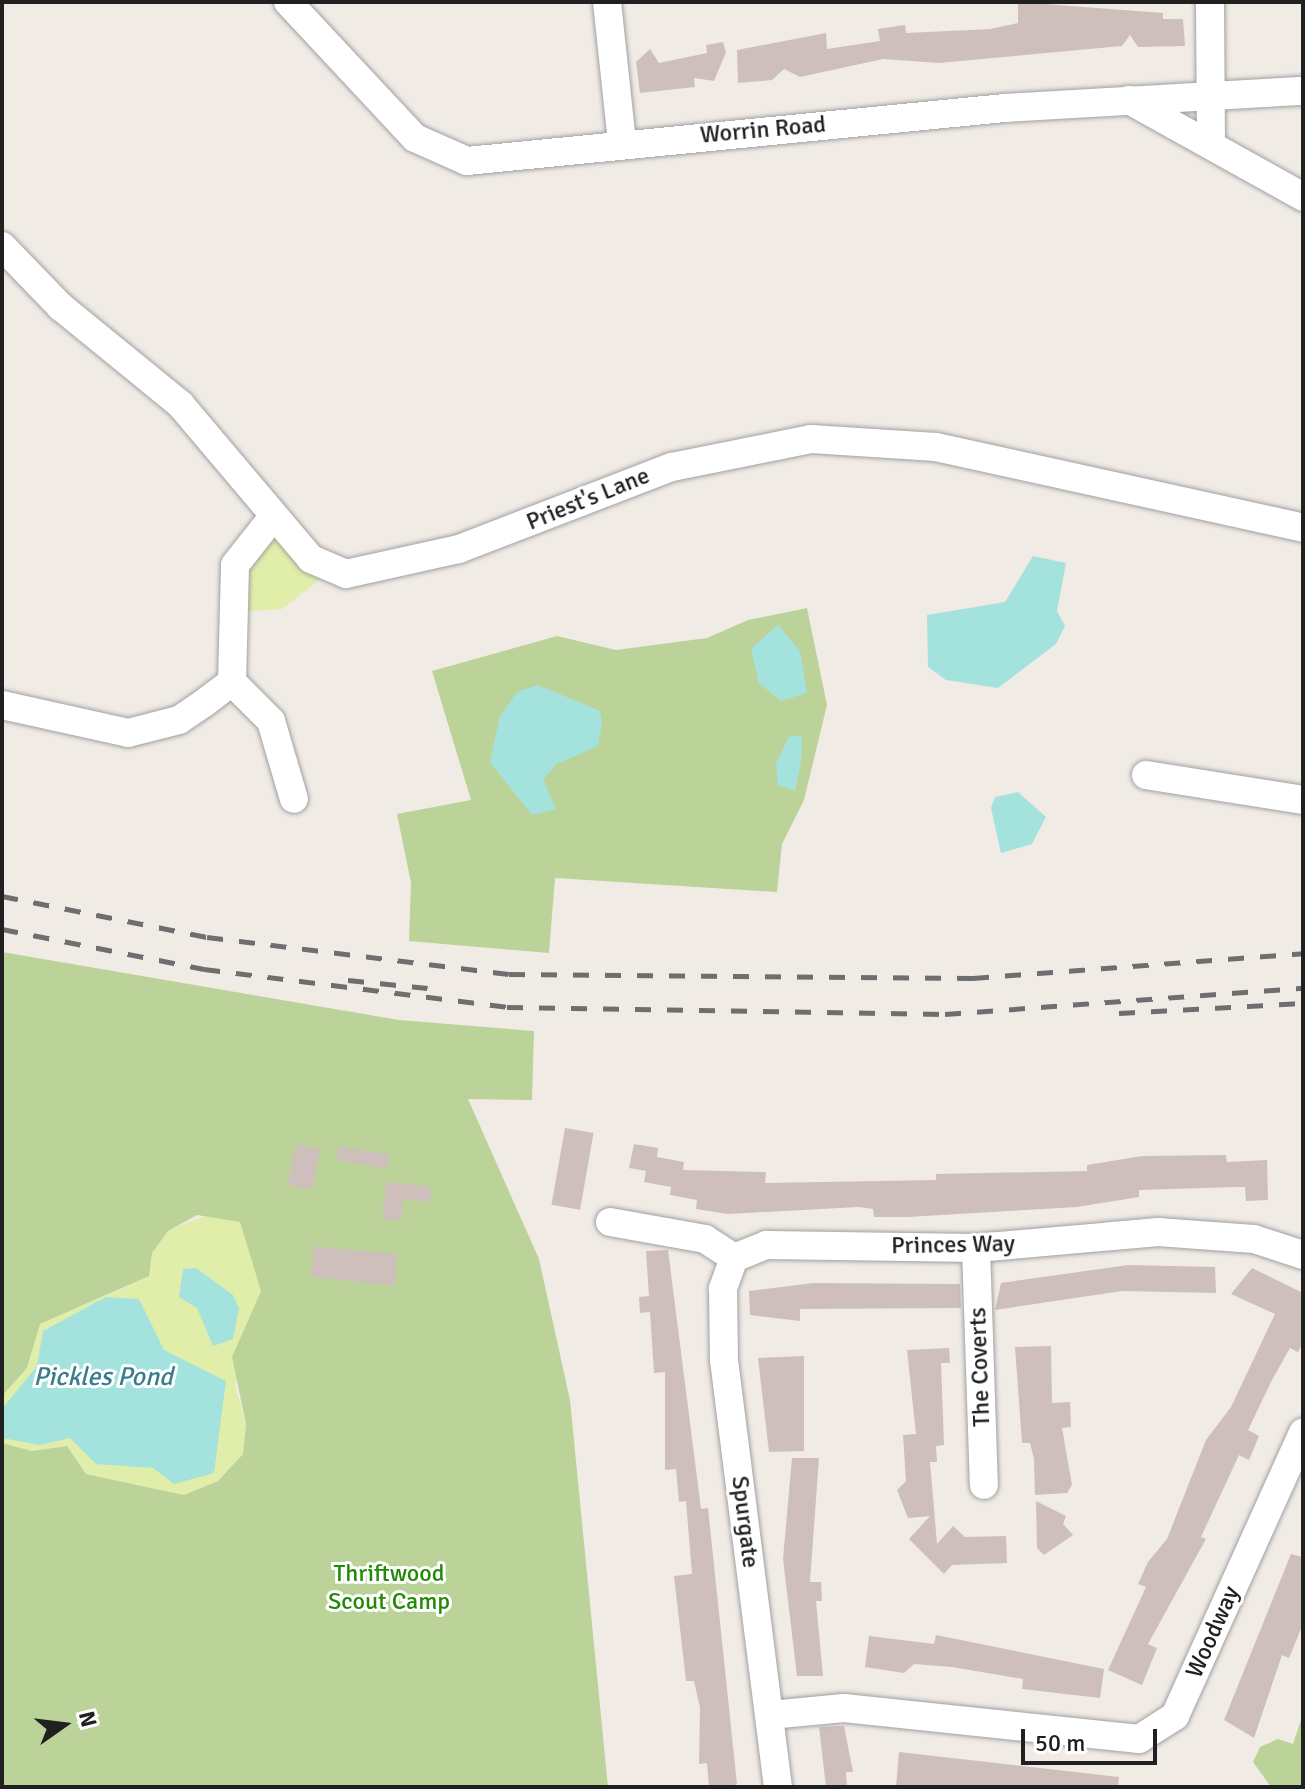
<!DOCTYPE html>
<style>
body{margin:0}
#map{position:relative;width:1305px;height:1789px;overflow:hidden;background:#f1ebe6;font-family:Signika,sans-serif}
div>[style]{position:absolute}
.grass>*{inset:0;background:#e0eeaa}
.forest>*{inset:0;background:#bbd399}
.water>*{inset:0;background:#a4e2dd}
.building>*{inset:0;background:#cebfbc;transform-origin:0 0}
.roads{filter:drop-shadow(0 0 2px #a1a1a1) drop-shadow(0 0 2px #a1a1a1)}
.minor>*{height:28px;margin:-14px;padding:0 14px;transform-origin:14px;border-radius:14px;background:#fff}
.rail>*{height:5px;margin-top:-2.5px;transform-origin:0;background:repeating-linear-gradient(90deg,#6e6e6e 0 16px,transparent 0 32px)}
span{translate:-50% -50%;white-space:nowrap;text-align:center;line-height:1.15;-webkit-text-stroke:6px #fff;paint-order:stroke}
.street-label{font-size:24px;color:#202020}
.park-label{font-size:24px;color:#218904}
.water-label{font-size:26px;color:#387d8e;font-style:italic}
.frame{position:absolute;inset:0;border:4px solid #202020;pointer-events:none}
.north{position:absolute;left:24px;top:1685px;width:80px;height:80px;-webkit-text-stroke:6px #fff;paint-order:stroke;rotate:76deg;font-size:22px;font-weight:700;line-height:32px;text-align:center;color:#202020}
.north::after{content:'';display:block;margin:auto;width:28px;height:36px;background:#202020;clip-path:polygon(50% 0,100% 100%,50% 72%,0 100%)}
.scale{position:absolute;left:1021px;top:1729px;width:136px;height:36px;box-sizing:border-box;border:4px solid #202020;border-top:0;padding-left:10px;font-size:24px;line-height:28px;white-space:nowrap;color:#202020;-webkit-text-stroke:6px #fff;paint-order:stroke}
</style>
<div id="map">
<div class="grass">
<i style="clip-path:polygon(272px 518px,326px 575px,282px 609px,235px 612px,240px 553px)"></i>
<i style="clip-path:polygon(213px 1213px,240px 1222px,261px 1291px,235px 1386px,246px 1424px,243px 1454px,218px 1481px,185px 1495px,86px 1474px,67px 1446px,32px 1451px,2px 1443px,2px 1396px,27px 1368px,40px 1324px,128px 1286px,168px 1230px)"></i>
</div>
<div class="forest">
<i style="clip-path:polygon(807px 608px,827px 705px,804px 800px,782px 844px,777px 892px,555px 878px,549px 953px,409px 941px,411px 883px,397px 814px,471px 800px,432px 671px,557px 636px,616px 650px,707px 638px,748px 620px)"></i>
<i style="clip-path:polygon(2px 952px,399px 1020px,534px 1031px,532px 1100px,468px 1099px,539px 1259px,570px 1400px,608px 1787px,2px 1786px,2px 1443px,32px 1451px,67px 1446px,86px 1474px,184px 1495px,218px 1481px,243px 1454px,246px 1424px,232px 1357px,261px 1291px,240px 1222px,197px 1215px,168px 1231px,152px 1253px,149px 1276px,40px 1324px,27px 1368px,2px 1396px)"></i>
<i style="clip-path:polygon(1303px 1714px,1303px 1787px,1271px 1787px,1253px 1762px,1260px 1747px,1278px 1739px,1293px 1744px)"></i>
</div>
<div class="water">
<i style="clip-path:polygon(1033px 556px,1066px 563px,1057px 611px,1065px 626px,1056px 644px,998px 688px,946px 680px,928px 667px,927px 615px,1005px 602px)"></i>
<i style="clip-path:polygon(778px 625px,800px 651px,807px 693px,781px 701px,759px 683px,751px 649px)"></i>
<i style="clip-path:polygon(538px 685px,600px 711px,602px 722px,598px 746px,555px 765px,543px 780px,556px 809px,532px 815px,490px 762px,500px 716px,517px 692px)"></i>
<i style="clip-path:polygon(802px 735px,801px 762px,795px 791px,778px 785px,776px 763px,789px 737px)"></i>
<i style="clip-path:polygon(1018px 792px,1046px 817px,1032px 844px,1001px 853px,991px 808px,995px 797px)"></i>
<i style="clip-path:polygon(196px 1268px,233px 1295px,239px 1308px,233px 1339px,213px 1346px,197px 1308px,179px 1297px,183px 1269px)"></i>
<i style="clip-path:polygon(106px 1297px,139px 1299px,164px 1350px,226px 1381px,214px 1473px,174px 1484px,153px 1468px,96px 1464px,70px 1438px,40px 1445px,2px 1438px,2px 1409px,37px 1366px,43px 1331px)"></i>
</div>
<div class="building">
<i style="clip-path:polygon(1018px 2px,1163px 13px,1163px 19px,1183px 19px,1185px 46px,1138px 47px,1130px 35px,1122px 46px,939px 63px,883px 59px,800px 77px,784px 69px,772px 80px,738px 83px,737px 50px,826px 33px,827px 49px,880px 41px,878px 29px,905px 25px,906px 33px,990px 29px,1018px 23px)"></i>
<i style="clip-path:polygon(723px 42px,726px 52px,714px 81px,694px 78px,695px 87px,640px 93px,636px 62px,650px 49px,659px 63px,707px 53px,706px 45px)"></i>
<i style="left:565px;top:1128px;width:29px;height:78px;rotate:10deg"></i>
<i style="left:296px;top:1144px;width:25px;height:42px;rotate:12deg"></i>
<i style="clip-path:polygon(634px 1144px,658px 1148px,657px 1157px,684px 1162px,683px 1170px,766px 1172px,765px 1183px,936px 1180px,936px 1174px,1087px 1171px,1087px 1165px,1142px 1156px,1226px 1155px,1227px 1162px,1267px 1160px,1268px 1200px,1246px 1201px,1245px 1187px,1235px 1187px,1139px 1190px,1139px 1197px,1077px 1207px,908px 1217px,874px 1217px,873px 1209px,858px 1207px,728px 1214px,696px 1209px,697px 1200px,670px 1195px,671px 1187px,644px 1182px,646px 1171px,629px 1168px)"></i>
<i style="left:339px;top:1146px;width:51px;height:14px;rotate:10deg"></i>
<i style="clip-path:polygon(386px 1182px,431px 1187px,430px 1202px,403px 1199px,401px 1221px,382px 1219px)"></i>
<i style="left:314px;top:1246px;width:84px;height:31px;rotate:6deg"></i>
<i style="clip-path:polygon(668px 1250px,701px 1509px,708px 1508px,737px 1784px,731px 1787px,709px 1787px,707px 1763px,699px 1764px,700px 1708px,694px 1681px,686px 1681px,674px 1576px,692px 1574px,686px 1501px,679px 1502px,676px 1469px,665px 1470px,665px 1372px,654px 1373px,650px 1312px,640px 1313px,639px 1297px,649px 1296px,646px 1251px)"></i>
<i style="clip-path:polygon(1128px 1265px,1215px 1267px,1216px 1293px,1122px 1291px,995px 1310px,1001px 1283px)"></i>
<i style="clip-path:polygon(1252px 1268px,1303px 1293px,1303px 1343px,1298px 1352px,1290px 1348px,1272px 1380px,1248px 1430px,1259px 1436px,1249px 1460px,1239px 1455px,1201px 1537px,1206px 1539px,1148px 1644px,1157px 1648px,1142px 1685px,1108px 1670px,1146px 1587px,1138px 1584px,1148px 1562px,1167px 1539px,1206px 1440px,1231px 1407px,1275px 1314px,1231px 1294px)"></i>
<i style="clip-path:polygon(813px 1283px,960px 1284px,961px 1308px,800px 1309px,800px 1321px,750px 1315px,749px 1291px)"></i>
<i style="clip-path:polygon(1051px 1346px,1052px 1403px,1070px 1402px,1071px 1427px,1062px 1428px,1072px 1485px,1067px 1493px,1035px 1495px,1034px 1459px,1030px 1443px,1022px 1443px,1015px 1347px)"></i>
<i style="clip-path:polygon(949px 1348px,950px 1363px,941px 1363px,944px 1445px,936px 1446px,937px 1462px,930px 1462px,937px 1544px,953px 1526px,965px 1537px,1006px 1536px,1007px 1563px,952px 1565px,944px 1574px,909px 1539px,930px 1516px,908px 1518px,897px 1490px,906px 1481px,903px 1435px,916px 1434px,907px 1350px)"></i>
<i style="clip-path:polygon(804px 1356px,804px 1451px,769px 1452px,758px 1358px)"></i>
<i style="clip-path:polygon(792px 1458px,819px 1458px,810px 1582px,821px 1582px,822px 1601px,816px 1601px,823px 1676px,797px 1676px,783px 1559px)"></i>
<i style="clip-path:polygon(1036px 1501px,1066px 1516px,1063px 1524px,1073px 1535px,1044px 1555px,1037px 1548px)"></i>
<i style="clip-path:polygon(1291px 1554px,1303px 1557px,1303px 1624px,1289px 1658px,1282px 1655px,1254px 1738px,1224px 1720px)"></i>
<i style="clip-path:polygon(936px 1635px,1104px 1669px,1100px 1698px,1022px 1689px,1023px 1679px,952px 1667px,914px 1664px,904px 1673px,865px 1667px,869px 1636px,934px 1644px)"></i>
<i style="clip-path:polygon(844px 1726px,853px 1772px,846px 1772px,847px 1787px,826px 1787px,819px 1727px)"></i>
<i style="clip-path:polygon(899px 1752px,1119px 1777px,1118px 1787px,896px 1787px)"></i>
</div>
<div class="roads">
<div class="minor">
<i style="left:288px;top:2px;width:186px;rotate:47deg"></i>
<i style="left:415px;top:138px;width:57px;rotate:23.9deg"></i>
<i style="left:467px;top:161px;width:541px;rotate:-5.63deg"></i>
<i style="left:1005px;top:108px;width:298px;rotate:-3.3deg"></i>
<i style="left:607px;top:2px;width:142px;rotate:83.9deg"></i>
<i style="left:1210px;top:2px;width:141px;rotate:89.6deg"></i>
<i style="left:1129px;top:100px;width:199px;rotate:29.1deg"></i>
<i style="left:2px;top:246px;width:85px;rotate:46deg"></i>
<i style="left:61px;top:307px;width:154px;rotate:39.2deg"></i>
<i style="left:180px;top:404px;width:203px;rotate:49.8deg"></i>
<i style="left:311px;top:559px;width:38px;rotate:23deg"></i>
<i style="left:346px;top:574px;width:116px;rotate:-12.5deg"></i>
<i style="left:459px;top:549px;width:228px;rotate:-21.1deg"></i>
<i style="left:672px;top:467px;width:142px;rotate:-11.4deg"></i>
<i style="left:811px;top:439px;width:125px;rotate:3.7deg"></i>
<i style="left:936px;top:447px;width:376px;rotate:12.4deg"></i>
<i style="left:232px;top:682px;width:55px;rotate:45deg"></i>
<i style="left:271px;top:721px;width:81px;rotate:73.6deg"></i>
<i style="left:2px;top:705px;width:129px;rotate:12.5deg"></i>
<i style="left:128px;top:733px;width:53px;rotate:-14.3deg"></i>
<i style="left:179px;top:720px;width:30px;rotate:-34deg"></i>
<i style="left:204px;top:703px;width:35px;rotate:-37deg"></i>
<i style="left:232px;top:682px;width:117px;rotate:-88.5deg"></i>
<i style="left:235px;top:565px;width:60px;rotate:-51.8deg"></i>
<i style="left:1146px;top:775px;width:159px;rotate:9deg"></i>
<i style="left:610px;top:1222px;width:97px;rotate:10.1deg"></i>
<i style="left:705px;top:1239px;width:35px;rotate:33deg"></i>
<i style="left:734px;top:1258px;width:35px;rotate:-22deg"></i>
<i style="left:766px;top:1245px;width:210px;rotate:0.8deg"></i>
<i style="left:976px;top:1248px;width:183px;rotate:-5deg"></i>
<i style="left:1158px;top:1232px;width:96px;rotate:4.2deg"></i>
<i style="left:1254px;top:1239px;width:52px;rotate:18.1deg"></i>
<i style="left:976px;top:1248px;width:237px;rotate:88.1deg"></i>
<i style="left:734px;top:1258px;width:33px;rotate:110deg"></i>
<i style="left:723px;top:1289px;width:71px;rotate:89.2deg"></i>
<i style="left:724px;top:1360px;width:430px;rotate:82.8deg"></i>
<i style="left:770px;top:1715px;width:74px;rotate:-5.4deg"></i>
<i style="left:844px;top:1708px;width:297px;rotate:6deg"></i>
<i style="left:1139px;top:1739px;width:43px;rotate:-32.6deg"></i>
<i style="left:1175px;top:1716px;width:311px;rotate:-65.7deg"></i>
</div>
</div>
<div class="rail">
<i style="left:2px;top:896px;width:209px;rotate:11.3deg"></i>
<i style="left:207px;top:937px;width:304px;rotate:7deg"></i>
<i style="left:509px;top:974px;width:464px;rotate:0.5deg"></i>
<i style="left:973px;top:978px;width:331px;rotate:-4.3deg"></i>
<i style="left:2px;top:929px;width:206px;rotate:11.2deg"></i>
<i style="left:204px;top:969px;width:305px;rotate:7.1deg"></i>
<i style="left:507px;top:1007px;width:438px;rotate:0.9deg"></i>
<i style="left:945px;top:1014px;width:359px;rotate:-4.2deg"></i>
<i style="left:348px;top:980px;width:80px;rotate:5.7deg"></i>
<i style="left:1119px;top:1013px;width:184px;rotate:-3.1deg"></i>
</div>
<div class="street-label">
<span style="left:763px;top:130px;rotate:-5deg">Worrin Road</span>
<span style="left:588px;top:499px;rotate:-22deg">Priest's Lane</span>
<span style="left:953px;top:1245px;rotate:-1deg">Princes Way</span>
<span style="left:980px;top:1367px;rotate:-92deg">The Coverts</span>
<span style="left:745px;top:1522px;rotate:83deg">Spurgate</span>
<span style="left:1213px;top:1632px;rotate:-66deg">Woodway</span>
</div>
<div class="park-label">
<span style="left:389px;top:1588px">Thriftwood<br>Scout Camp</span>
</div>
<div class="water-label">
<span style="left:103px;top:1378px">Pickles Pond</span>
</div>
<div class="frame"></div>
<div class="north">N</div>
<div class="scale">50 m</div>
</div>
